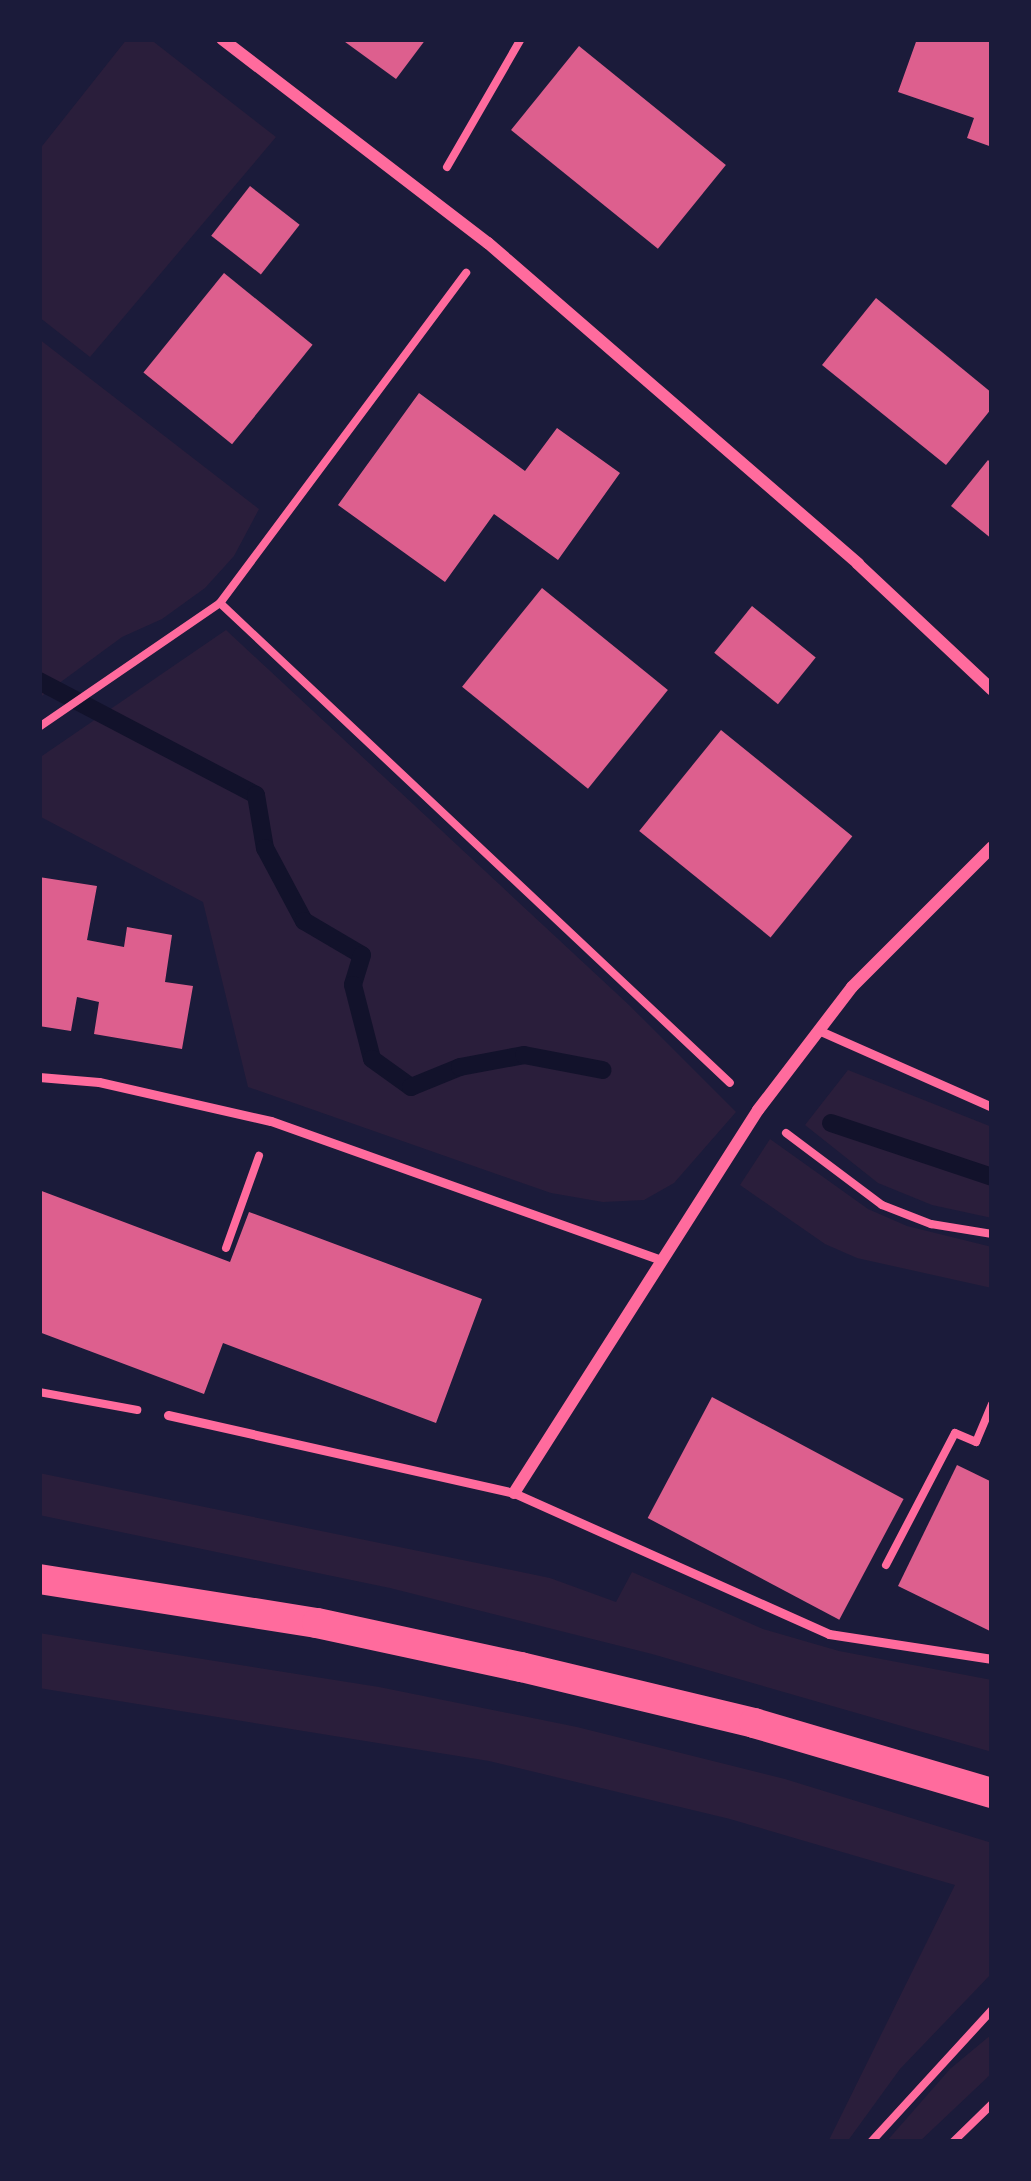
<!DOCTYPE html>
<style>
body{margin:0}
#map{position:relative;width:1031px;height:2181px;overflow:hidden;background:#1b1b3a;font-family:Arial,sans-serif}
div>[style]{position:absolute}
.green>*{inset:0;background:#2a1e3b}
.stream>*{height:18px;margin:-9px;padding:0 9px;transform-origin:9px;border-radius:9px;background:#12122b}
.building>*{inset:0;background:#dd5f8e;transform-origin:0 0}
.path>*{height:8px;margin:-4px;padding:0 4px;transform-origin:4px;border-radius:4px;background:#ff6b9d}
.service>*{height:9px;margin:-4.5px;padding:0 4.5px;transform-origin:4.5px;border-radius:4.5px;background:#ff6b9d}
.minor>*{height:12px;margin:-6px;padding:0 6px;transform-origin:6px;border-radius:6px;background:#ff6b9d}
.primary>*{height:30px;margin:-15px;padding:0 15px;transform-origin:15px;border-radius:15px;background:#ff6b9d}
span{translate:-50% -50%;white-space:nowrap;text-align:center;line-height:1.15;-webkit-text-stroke:12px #1b1b3a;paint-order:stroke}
.frame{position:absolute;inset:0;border:42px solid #1b1b3a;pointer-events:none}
</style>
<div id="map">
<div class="green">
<i style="clip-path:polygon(127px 39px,150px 39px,276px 137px,90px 357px,39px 317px,39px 150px)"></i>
<i style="clip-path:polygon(39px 339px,259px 509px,234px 556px,205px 588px,162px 619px,122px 637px,39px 698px)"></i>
<i style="clip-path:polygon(226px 630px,629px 1005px,736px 1112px,674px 1183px,644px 1200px,603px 1202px,551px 1193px,248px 1087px,203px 902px,39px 816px,39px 758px)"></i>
<i style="clip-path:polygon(848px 1070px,992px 1127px,992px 1218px,932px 1205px,878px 1183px,805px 1125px)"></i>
<i style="clip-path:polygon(770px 1139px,868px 1209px,907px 1226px,992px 1247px,992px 1288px,857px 1258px,825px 1244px,740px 1185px)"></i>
<i style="clip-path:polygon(39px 1473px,550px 1578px,616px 1602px,632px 1572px,763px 1629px,839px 1651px,992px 1680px,992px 1752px,652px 1654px,390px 1588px,39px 1515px)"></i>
<i style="clip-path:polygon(39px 1633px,379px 1687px,577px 1727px,785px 1779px,992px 1843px,992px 1973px,900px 2069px,847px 2142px,828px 2142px,955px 1885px,730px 1819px,489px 1761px,39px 1688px)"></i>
<i style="clip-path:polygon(992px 2034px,992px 2073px,919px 2142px,886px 2142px,950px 2069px)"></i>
</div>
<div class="stream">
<i style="left:39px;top:681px;width:245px;rotate:27.7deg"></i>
<i style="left:256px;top:795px;width:54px;rotate:80.4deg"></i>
<i style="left:265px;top:848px;width:83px;rotate:61.9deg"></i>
<i style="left:304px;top:921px;width:67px;rotate:30.4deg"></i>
<i style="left:362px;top:955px;width:31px;rotate:107deg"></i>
<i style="left:353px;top:985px;width:76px;rotate:75.6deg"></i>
<i style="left:372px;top:1059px;width:48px;rotate:35.7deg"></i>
<i style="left:411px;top:1087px;width:53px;rotate:-22.2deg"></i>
<i style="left:460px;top:1067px;width:65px;rotate:-10.6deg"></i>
<i style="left:524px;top:1055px;width:80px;rotate:10.8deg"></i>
<i style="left:831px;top:1123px;width:170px;rotate:18.5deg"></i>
</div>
<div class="building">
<i style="clip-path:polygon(341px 39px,426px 39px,396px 79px)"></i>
<i style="clip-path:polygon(917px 39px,992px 39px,992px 147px,967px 138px,974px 118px,898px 92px)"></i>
<i style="left:579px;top:46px;width:189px;height:108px;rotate:39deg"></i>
<i style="left:250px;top:186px;width:63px;height:63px;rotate:38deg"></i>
<i style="left:224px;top:273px;width:114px;height:128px;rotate:39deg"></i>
<i style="clip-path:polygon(876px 298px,992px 393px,992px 408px,946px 465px,822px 365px)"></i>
<i style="clip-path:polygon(419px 393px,525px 471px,557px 428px,620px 473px,558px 560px,494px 514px,445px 582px,338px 505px)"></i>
<i style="clip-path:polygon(988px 460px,992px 464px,992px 539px,951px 506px)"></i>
<i style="left:542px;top:588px;width:162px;height:127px;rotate:39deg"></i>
<i style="left:752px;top:606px;width:82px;height:60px;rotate:39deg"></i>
<i style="left:721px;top:730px;width:169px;height:130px;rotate:39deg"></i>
<i style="clip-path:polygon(39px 877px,97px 886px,87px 940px,124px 947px,127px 927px,172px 935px,165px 982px,193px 986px,182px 1049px,94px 1034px,99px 1002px,77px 997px,71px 1031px,39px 1026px)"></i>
<i style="clip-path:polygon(39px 1190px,230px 1262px,249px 1212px,482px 1299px,436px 1423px,223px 1343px,204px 1394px,39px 1332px)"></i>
<i style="left:712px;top:1397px;width:217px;height:137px;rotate:28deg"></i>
<i style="clip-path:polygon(957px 1465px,992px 1482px,992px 1632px,898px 1586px)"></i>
</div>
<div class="path">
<i style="left:447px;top:167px;width:148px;rotate:-60deg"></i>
<i style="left:220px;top:603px;width:700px;rotate:43.26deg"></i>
<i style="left:39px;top:727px;width:219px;rotate:-34.4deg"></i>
<i style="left:220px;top:603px;width:412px;rotate:-53.3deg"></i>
<i style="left:786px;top:1133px;width:120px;rotate:36.9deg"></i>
<i style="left:882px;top:1205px;width:53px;rotate:21.2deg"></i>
<i style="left:931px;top:1224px;width:62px;rotate:9.3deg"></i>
<i style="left:226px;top:1248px;width:98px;rotate:-70.3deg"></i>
<i style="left:39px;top:1392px;width:100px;rotate:10.4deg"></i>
<i style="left:886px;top:1565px;width:149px;rotate:-62.4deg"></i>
<i style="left:955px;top:1433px;width:23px;rotate:23deg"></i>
<i style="left:976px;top:1442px;width:41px;rotate:-67.2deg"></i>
<i style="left:871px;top:2142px;width:179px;rotate:-47.5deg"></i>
<i style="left:953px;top:2142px;width:54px;rotate:-44.3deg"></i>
</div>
<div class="service">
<i style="left:818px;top:1030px;width:190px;rotate:23.9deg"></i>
<i style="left:39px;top:1077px;width:60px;rotate:4.8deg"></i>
<i style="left:99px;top:1082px;width:176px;rotate:12.8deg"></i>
<i style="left:271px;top:1121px;width:412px;rotate:19.6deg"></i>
<i style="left:168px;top:1415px;width:355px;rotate:12.7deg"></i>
<i style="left:514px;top:1493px;width:345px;rotate:24.1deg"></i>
<i style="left:829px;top:1634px;width:165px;rotate:8.7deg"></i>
</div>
<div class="minor">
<i style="left:222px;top:39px;width:335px;rotate:37.5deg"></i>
<i style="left:488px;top:243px;width:490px;rotate:40.9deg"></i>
<i style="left:858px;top:564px;width:184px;rotate:43.2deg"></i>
<i style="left:514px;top:1493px;width:454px;rotate:-57.5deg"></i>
<i style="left:758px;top:1110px;width:155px;rotate:-52.6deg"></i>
<i style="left:852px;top:987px;width:198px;rotate:-45deg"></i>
</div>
<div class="primary">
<i style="left:39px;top:1579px;width:281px;rotate:9deg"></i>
<i style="left:317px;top:1623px;width:209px;rotate:12.2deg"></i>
<i style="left:521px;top:1667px;width:240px;rotate:13.5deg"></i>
<i style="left:754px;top:1723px;width:248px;rotate:16.4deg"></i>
</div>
<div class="frame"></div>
</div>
